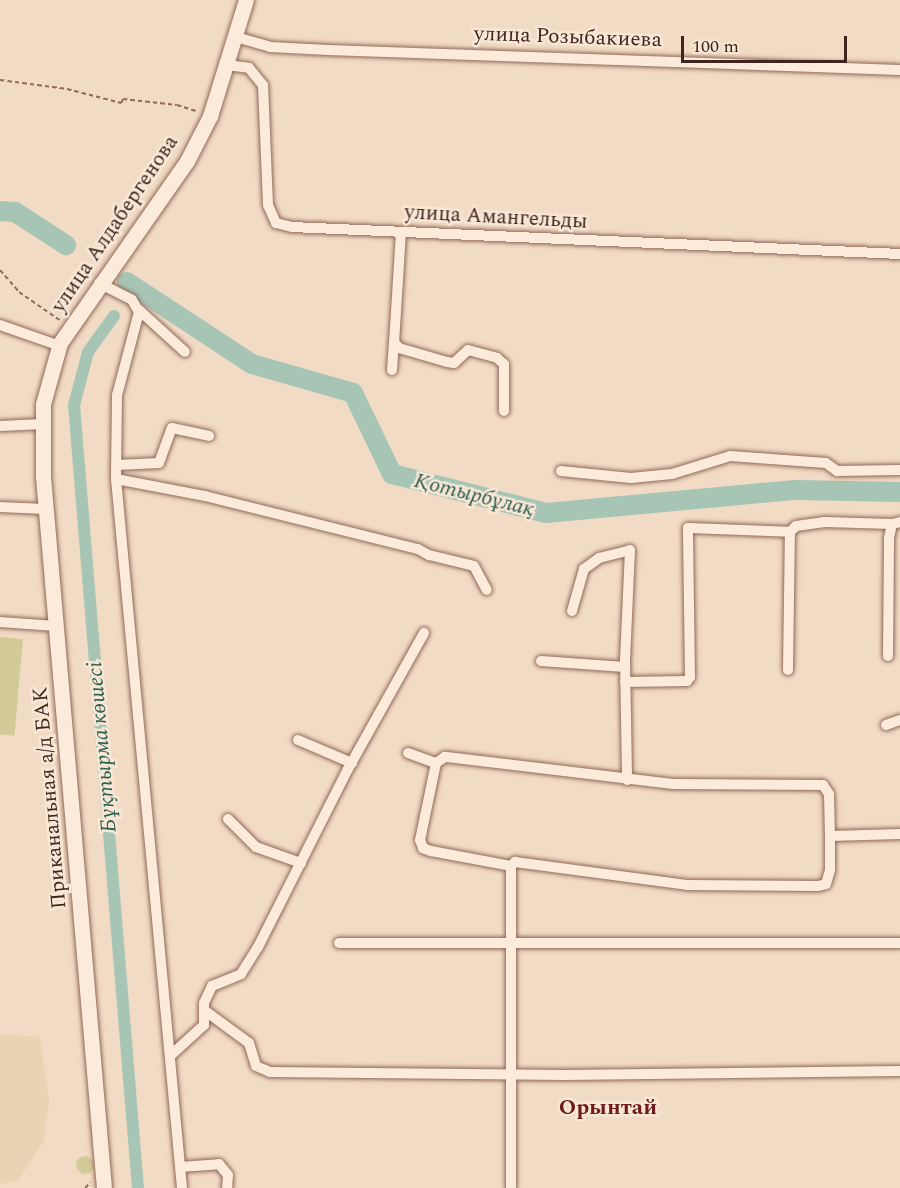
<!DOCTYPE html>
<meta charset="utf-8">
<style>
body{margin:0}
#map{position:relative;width:900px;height:1188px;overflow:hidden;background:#f2dbc5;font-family:Spectral,serif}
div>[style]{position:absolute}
.farmland>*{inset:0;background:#e8d3b2}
.green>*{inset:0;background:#d2cb98;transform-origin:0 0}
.round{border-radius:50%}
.canal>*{height:12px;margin:-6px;padding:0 6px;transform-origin:6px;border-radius:6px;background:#a7c5b5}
.river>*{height:20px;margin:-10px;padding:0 10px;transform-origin:10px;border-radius:10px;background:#a7c5b5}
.path>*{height:2px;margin-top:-1px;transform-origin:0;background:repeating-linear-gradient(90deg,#8f6a59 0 4.5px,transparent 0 7.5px)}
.roads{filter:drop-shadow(0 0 2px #8f6a59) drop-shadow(0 0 2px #8f6a59)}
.minor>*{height:10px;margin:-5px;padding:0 5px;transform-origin:5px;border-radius:5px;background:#fceada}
.secondary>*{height:15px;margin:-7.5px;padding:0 7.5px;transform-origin:7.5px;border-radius:7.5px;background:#fceada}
span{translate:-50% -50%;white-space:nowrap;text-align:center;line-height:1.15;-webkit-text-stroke:5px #f9e7d6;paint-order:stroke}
.street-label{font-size:21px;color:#3e261e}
.water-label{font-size:22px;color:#2c5f50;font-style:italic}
.neighbourhood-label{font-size:22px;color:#6e1a1b;font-weight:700}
.scale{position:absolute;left:681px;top:36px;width:166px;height:27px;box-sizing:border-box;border:3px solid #3e261e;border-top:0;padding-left:8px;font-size:18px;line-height:21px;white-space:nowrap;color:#3e261e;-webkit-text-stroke:4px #f9e7d6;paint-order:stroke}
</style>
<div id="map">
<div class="farmland">
<i style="clip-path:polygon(0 1034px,40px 1037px,49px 1101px,44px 1141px,18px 1181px,0 1184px)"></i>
</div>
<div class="green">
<i style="left:0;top:637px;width:23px;height:97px;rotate:5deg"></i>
<i class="round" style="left:76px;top:1156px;width:18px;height:18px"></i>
</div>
<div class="canal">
<i style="left:114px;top:316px;width:44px;rotate:125.8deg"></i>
<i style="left:88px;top:352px;width:55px;rotate:104.8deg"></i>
<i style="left:74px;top:405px;width:786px;rotate:85.33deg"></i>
</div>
<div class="river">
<i style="left:0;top:211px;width:15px;rotate:4deg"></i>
<i style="left:15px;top:212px;width:61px;rotate:32.9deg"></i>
<i style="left:127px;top:282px;width:149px;rotate:33.3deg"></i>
<i style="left:252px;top:364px;width:105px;rotate:16deg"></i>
<i style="left:353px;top:393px;width:90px;rotate:64.3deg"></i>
<i style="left:392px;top:474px;width:159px;rotate:14.2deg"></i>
<i style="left:546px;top:513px;width:250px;rotate:-5.3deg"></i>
<i style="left:795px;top:490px;width:105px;rotate:1.1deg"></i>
</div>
<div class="path">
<i style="left:0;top:80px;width:68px;rotate:7.7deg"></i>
<i style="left:67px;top:89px;width:56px;rotate:14.5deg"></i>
<i style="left:121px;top:103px;width:4px;rotate:-63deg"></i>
<i style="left:123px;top:99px;width:54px;rotate:6.3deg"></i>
<i style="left:177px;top:105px;width:22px;rotate:18deg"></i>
<i style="left:0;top:270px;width:29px;rotate:49deg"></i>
<i style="left:19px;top:292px;width:51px;rotate:34.6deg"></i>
<i style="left:85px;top:1188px;width:8px;rotate:-45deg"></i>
</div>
<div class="roads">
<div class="minor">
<i style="left:236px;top:37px;width:35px;rotate:16deg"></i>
<i style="left:270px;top:47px;width:58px;rotate:3deg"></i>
<i style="left:328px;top:50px;width:572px;rotate:2deg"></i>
<i style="left:226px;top:65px;width:23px;rotate:7deg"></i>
<i style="left:249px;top:68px;width:22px;rotate:51deg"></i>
<i style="left:263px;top:85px;width:120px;rotate:87.6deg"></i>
<i style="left:268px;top:205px;width:20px;rotate:66deg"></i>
<i style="left:276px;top:223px;width:16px;rotate:14deg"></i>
<i style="left:292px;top:227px;width:609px;rotate:2.54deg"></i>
<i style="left:401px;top:232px;width:110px;rotate:93.6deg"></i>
<i style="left:394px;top:342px;width:8px;rotate:50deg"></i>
<i style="left:399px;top:348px;width:50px;rotate:16.3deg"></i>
<i style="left:447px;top:362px;width:7px;rotate:8deg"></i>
<i style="left:454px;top:363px;width:19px;rotate:-43deg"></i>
<i style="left:468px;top:350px;width:30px;rotate:15deg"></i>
<i style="left:497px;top:358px;width:9px;rotate:41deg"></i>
<i style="left:504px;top:364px;width:47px;rotate:90deg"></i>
<i style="left:99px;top:283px;width:37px;rotate:27deg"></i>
<i style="left:132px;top:300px;width:14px;rotate:60deg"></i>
<i style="left:139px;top:312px;width:86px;rotate:104.8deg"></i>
<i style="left:117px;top:395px;width:84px;rotate:90.7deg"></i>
<i style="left:116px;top:479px;width:712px;rotate:84.68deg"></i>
<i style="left:139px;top:310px;width:62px;rotate:42.4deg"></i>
<i style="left:0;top:325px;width:64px;rotate:19.3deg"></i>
<i style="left:392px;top:370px;width:28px;rotate:-86deg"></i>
<i style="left:0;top:426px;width:43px;rotate:-2.7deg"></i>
<i style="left:116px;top:465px;width:43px;rotate:-2.7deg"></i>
<i style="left:159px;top:463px;width:37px;rotate:-70deg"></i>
<i style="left:172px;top:428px;width:38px;rotate:12deg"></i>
<i style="left:561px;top:471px;width:70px;rotate:5.7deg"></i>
<i style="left:631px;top:478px;width:41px;rotate:-5.6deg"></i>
<i style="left:672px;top:474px;width:61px;rotate:-17.2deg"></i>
<i style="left:730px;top:456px;width:96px;rotate:4.2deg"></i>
<i style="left:826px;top:463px;width:14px;rotate:36deg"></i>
<i style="left:837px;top:471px;width:63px;rotate:-0.9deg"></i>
<i style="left:116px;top:479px;width:91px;rotate:10.8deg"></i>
<i style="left:205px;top:496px;width:219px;rotate:14deg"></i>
<i style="left:418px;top:549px;width:13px;rotate:29deg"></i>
<i style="left:429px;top:555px;width:46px;rotate:13.7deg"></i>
<i style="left:474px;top:566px;width:27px;rotate:62deg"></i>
<i style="left:0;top:507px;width:45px;rotate:2.5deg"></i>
<i style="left:572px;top:611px;width:44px;rotate:-74.1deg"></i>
<i style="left:584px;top:569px;width:19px;rotate:-36deg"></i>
<i style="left:599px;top:558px;width:32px;rotate:-14deg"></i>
<i style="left:630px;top:550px;width:111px;rotate:92.6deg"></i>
<i style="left:625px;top:661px;width:119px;rotate:89deg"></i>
<i style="left:0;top:622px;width:56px;rotate:4.1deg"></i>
<i style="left:888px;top:656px;width:118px;rotate:-89.5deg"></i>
<i style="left:889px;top:538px;width:14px;rotate:-78deg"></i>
<i style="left:892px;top:524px;width:8px;rotate:-14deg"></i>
<i style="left:541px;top:661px;width:84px;rotate:4.1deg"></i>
<i style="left:788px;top:670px;width:138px;rotate:-89.2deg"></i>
<i style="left:790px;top:532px;width:8px;rotate:-45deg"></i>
<i style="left:796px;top:526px;width:29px;rotate:-8deg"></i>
<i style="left:825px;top:522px;width:67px;rotate:1.7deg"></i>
<i style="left:625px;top:682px;width:62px;rotate:-0.9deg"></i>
<i style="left:687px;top:681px;width:5px;rotate:-53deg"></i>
<i style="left:690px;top:677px;width:149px;rotate:-90.8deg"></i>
<i style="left:688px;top:528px;width:102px;rotate:2.2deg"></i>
<i style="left:886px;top:725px;width:15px;rotate:-20deg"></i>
<i style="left:298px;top:740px;width:59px;rotate:23.1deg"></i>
<i style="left:408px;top:753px;width:30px;rotate:20deg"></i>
<i style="left:228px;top:819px;width:40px;rotate:45deg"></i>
<i style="left:256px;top:847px;width:48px;rotate:19.6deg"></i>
<i style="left:830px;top:836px;width:42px;rotate:-91.4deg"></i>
<i style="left:829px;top:794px;width:11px;rotate:-124deg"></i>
<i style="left:823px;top:785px;width:150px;rotate:-179.6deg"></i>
<i style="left:673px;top:784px;width:230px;rotate:-173.2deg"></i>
<i style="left:445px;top:757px;width:11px;rotate:146deg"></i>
<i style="left:436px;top:763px;width:79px;rotate:101.7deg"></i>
<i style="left:420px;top:840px;width:9px;rotate:69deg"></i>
<i style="left:423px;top:848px;width:9px;rotate:21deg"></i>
<i style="left:431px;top:851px;width:81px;rotate:10.6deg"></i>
<i style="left:511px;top:866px;width:6px;rotate:-45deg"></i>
<i style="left:515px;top:862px;width:175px;rotate:7.6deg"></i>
<i style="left:688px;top:885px;width:130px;rotate:0.4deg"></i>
<i style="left:818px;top:886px;width:8px;rotate:-14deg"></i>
<i style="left:826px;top:884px;width:15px;rotate:-74deg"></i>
<i style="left:830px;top:870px;width:34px;rotate:-90deg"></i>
<i style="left:830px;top:836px;width:70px;rotate:-1.6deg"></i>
<i style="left:511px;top:866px;width:322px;rotate:90deg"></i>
<i style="left:339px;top:943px;width:561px"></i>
<i style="left:204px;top:1010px;width:56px;rotate:36.3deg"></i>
<i style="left:249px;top:1043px;width:24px;rotate:73deg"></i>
<i style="left:256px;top:1066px;width:15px;rotate:23deg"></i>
<i style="left:270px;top:1072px;width:295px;rotate:0.6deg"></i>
<i style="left:565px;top:1075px;width:335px;rotate:-0.7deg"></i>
<i style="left:170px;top:1056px;width:46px;rotate:-42.4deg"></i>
<i style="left:204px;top:1025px;width:22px;rotate:-90deg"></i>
<i style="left:204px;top:1003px;width:19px;rotate:-65deg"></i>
<i style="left:212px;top:986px;width:31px;rotate:-22deg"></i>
<i style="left:241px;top:974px;width:32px;rotate:-58deg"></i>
<i style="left:258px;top:947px;width:199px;rotate:-63.2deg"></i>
<i style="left:348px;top:769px;width:156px;rotate:-60.8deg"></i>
<i style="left:180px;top:1167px;width:39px;rotate:-4deg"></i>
<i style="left:219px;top:1164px;width:14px;rotate:51deg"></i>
<i style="left:228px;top:1175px;width:13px;rotate:94deg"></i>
</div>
<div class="secondary">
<i style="left:104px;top:1188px;width:715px;rotate:-94.9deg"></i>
<i style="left:43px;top:476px;width:72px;rotate:-90deg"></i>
<i style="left:43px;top:404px;width:63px;rotate:-74.4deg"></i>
<i style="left:60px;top:343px;width:222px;rotate:-55.1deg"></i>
<i style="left:187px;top:161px;width:51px;rotate:-62.9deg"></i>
<i style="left:210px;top:116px;width:121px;rotate:-72.8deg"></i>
</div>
</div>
<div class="street-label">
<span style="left:568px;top:37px;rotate:2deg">улица Розыбакиева</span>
<span style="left:496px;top:217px;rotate:3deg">улица Амангельды</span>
<span style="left:115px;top:224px;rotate:-56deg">улица Алдабергенова</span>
<span style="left:50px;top:798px;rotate:-95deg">Приканальная а/д БАК</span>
</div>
<div class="water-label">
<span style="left:474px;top:495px;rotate:14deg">Қотырбұлақ</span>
<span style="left:102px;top:747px;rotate:-95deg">Бұқтырма көшесі</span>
</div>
<div class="neighbourhood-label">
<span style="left:608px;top:1108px">Орынтай</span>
</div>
<div class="scale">100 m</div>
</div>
